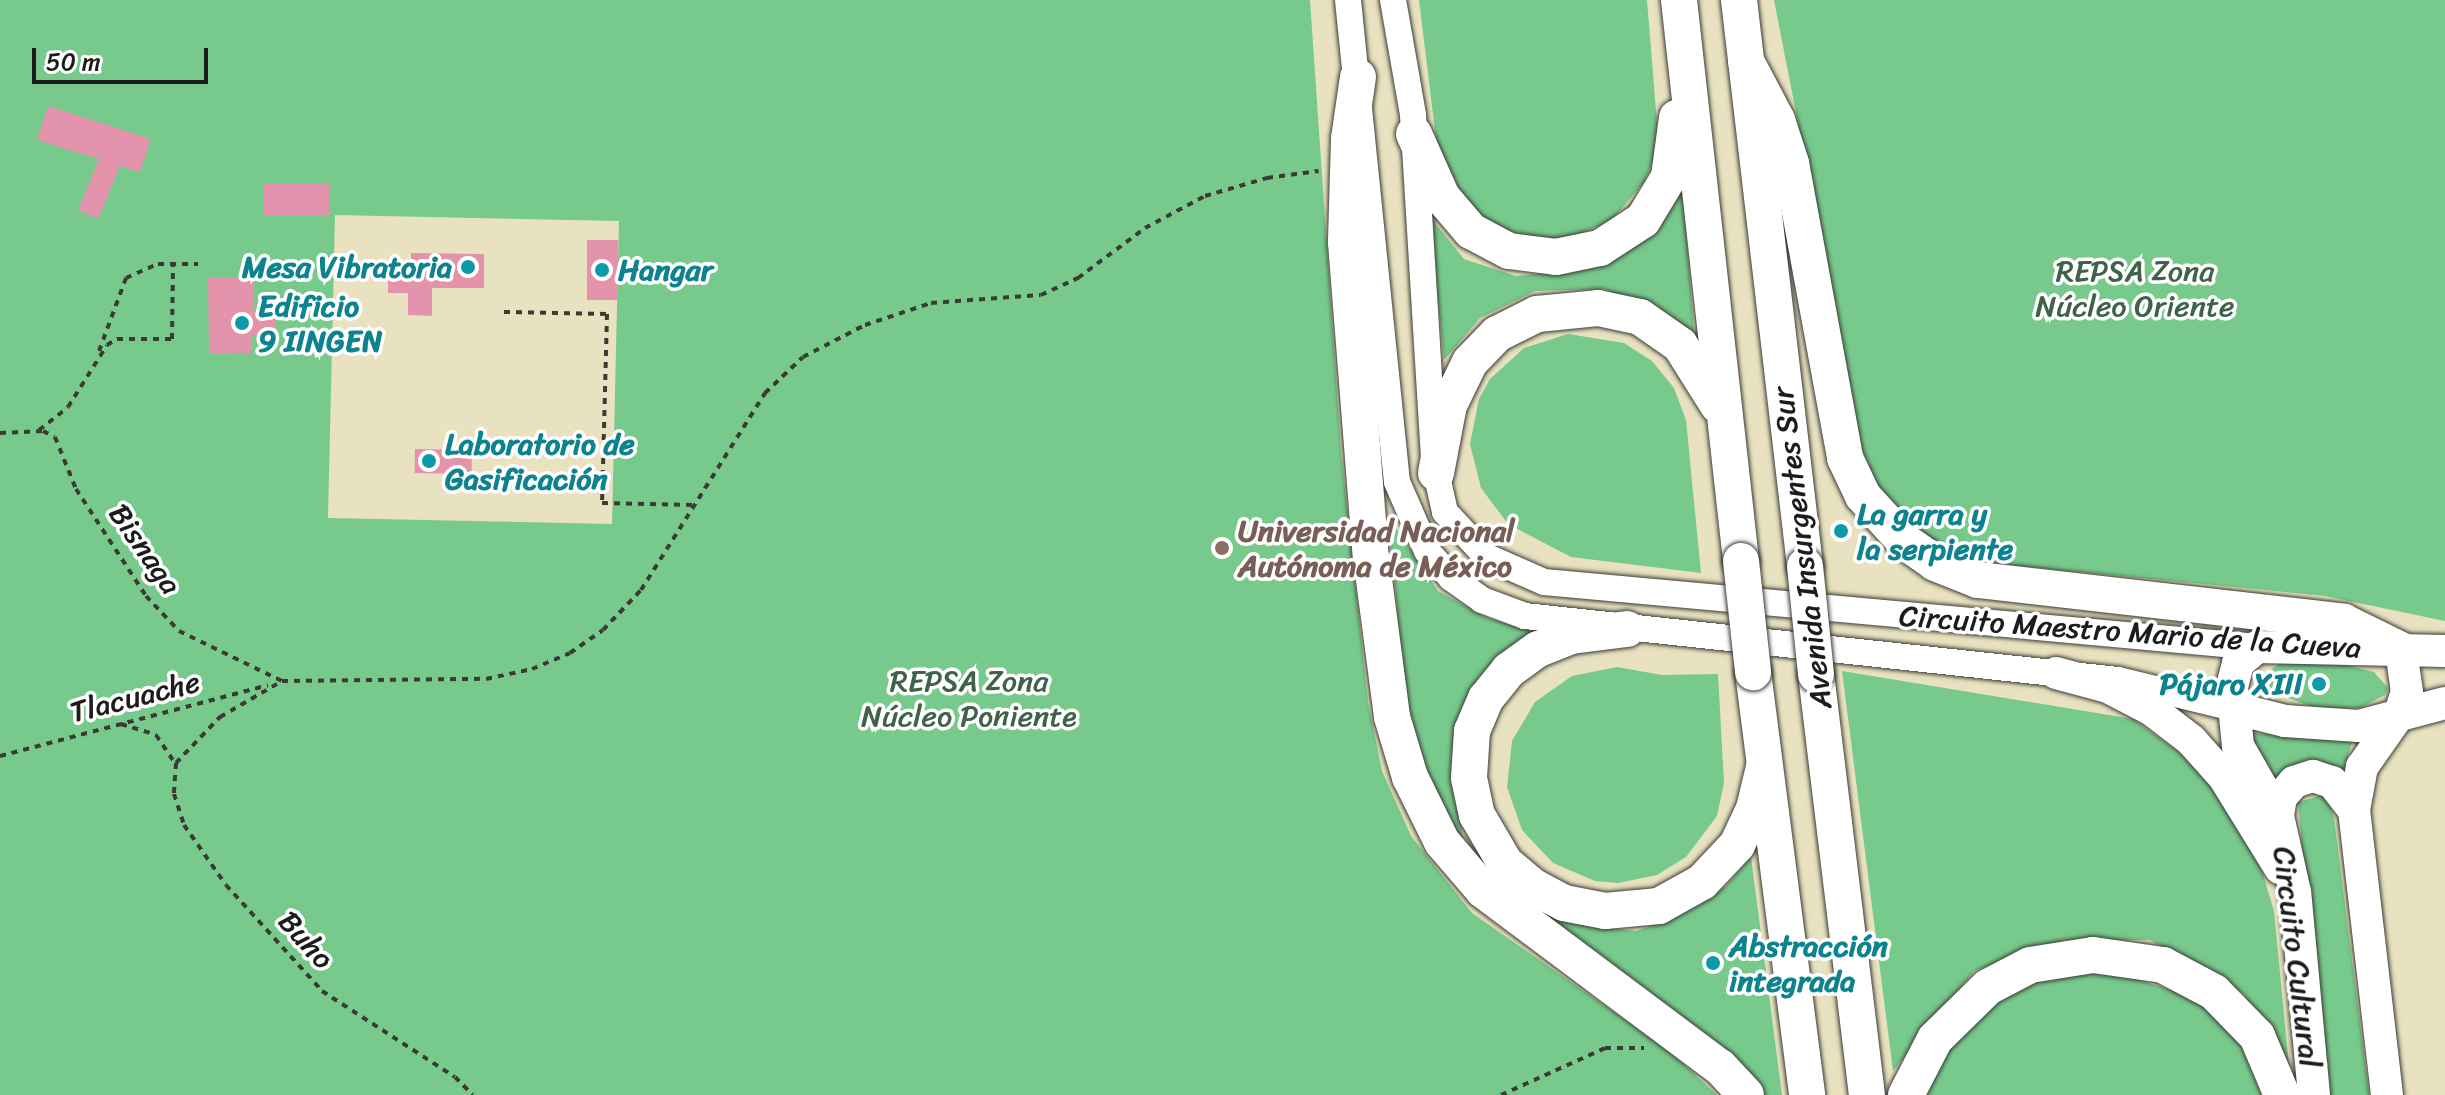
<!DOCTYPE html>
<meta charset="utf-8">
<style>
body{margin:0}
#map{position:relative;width:2445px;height:1095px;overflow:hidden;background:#e8e2c0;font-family:Sriracha,sans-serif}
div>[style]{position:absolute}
.green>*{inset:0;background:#77ca8c}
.building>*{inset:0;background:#e393ab;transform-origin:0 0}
.path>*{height:4px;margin-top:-2px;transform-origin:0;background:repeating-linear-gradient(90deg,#3b3a35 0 6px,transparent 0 12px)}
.roads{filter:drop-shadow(0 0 2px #3b3a35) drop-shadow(0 0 2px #3b3a35)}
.minor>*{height:26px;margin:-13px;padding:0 13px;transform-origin:13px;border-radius:13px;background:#fff}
.tertiary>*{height:32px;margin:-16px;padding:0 16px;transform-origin:16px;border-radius:16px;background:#fff}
.secondary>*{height:36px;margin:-18px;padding:0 18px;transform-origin:18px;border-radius:18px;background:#fff}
.bridges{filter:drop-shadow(0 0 2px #3b3a35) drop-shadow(0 0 2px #3b3a35)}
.secondary-bridge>*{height:36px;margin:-18px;padding:0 18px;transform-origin:18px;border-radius:18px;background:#fff}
.dots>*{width:22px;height:22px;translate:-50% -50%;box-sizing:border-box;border:4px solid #fff;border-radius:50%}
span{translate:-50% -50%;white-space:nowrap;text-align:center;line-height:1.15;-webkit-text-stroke:7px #fff;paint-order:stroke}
.culture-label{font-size:30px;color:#0d838f;font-weight:700}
.right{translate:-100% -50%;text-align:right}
.left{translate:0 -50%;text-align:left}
.park-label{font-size:30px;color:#406249}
.education-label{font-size:30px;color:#785e54;font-weight:700}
.street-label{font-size:30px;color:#1c1c1c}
.scale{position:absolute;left:32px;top:48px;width:176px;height:36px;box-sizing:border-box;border:4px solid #1c1c1c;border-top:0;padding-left:10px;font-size:24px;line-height:28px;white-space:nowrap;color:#1c1c1c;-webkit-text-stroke:6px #fff;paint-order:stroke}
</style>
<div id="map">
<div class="green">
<i style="clip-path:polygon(evenodd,0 0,1310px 0,1341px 451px,1368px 702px,1382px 771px,1411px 836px,1472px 913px,1668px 1050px,1717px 1095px,0 1095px,0 0,335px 215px,619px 221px,612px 524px,328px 518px,335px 215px)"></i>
<i style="clip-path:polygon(1419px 0,1647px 0,1659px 148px,1644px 182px,1611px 221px,1557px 243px,1496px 228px,1456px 200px,1436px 139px)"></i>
<i style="clip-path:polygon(1774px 0,2445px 0,2445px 621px,2325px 596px,1978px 562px,1921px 535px,1882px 495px,1865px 466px)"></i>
<i style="clip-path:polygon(1683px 186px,1694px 332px,1605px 289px,1535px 291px,1480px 318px,1444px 360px,1430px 217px,1464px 259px,1516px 276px,1581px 269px,1655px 235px)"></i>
<i style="clip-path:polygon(1568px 334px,1624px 343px,1652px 361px,1674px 388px,1686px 420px,1701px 573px,1571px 557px,1508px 524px,1481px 488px,1470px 444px,1479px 399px,1490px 379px,1524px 348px)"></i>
<i style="clip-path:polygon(1388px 516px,1438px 591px,1487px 618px,1535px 632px,1487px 672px,1453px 738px,1464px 854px,1427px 782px,1408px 718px)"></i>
<i style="clip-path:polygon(2330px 661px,2374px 672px,2388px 688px,2385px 695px,2360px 708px,2316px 708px,2271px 692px,2261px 677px,2280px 663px)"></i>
<i style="clip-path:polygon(1617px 667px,1662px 675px,1718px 674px,1724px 783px,1717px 816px,1686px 857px,1657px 875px,1618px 883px,1595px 881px,1553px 863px,1522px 830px,1507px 787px,1512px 741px,1535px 702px,1572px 676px)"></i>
<i style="clip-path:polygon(1842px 671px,2133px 719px,2203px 770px,2250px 831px,2274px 911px,2291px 1087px,2244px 994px,2150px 940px,2065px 940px,1974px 971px,1893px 1071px)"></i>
<i style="clip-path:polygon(2249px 735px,2253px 733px,2352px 742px,2344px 769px,2314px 760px,2284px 771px,2276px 781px)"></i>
<i style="clip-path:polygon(2327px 794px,2334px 818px,2369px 1095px,2324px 1095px,2298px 802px)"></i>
<i style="clip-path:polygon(1751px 857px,1782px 1095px,1763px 1095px,1739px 1068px,1554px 921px,1636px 931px,1672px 919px,1726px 886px)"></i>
<i style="clip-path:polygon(2059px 969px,2129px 977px,2193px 997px,2244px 1044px,2261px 1095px,1923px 1095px,1943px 1050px,1981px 1003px)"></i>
</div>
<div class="building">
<i style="clip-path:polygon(48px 106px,151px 139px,140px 172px,120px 166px,98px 219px,78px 210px,99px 159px,37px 140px)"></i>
<i style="left:264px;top:183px;width:65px;height:33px"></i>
<i style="left:587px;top:240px;width:31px;height:60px"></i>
<i style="clip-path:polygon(411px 253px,484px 254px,484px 288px,432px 288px,432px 316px,408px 315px,408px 293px,388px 293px,388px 265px,411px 265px)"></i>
<i style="clip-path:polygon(208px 278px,253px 278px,254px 312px,276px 312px,276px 334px,252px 335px,252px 353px,209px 354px)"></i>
<i style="left:415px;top:449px;width:57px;height:24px;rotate:1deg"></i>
</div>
<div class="path">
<i style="left:504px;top:312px;width:103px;rotate:1.1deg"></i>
<i style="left:607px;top:314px;width:189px;rotate:91.5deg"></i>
<i style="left:602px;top:503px;width:92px;rotate:1.2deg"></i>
<i style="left:99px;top:351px;width:78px;rotate:-69.7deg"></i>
<i style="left:126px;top:278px;width:35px;rotate:-24deg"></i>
<i style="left:158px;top:264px;width:40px"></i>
<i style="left:39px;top:430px;width:37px;rotate:-38deg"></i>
<i style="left:68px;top:407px;width:73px;rotate:-57.8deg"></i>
<i style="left:107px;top:345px;width:12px;rotate:-31deg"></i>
<i style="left:117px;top:339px;width:55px"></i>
<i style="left:172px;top:339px;width:75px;rotate:-89.2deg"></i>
<i style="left:0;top:433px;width:43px;rotate:-2.7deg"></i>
<i style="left:43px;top:431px;width:13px;rotate:27deg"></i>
<i style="left:55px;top:437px;width:56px;rotate:68deg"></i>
<i style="left:76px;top:489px;width:128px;rotate:56.8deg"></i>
<i style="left:146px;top:596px;width:48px;rotate:46.7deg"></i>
<i style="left:179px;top:631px;width:114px;rotate:25.9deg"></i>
<i style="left:121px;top:724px;width:37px;rotate:17deg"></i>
<i style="left:156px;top:735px;width:34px;rotate:56deg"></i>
<i style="left:0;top:756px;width:277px;rotate:-14.8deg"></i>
<i style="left:176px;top:763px;width:64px;rotate:-46.3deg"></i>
<i style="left:220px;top:717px;width:72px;rotate:-30.1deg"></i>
<i style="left:282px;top:681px;width:204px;rotate:-0.6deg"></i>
<i style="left:486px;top:679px;width:47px;rotate:-12.3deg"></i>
<i style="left:532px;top:669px;width:41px;rotate:-22.8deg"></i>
<i style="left:570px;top:653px;width:40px;rotate:-34.9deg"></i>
<i style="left:603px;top:630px;width:55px;rotate:-46.5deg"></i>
<i style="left:641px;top:590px;width:233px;rotate:-57.8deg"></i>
<i style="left:765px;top:393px;width:52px;rotate:-43.5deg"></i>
<i style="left:803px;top:357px;width:70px;rotate:-27.3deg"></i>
<i style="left:865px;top:325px;width:70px;rotate:-18.4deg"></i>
<i style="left:931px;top:303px;width:110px;rotate:-4.2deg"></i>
<i style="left:1041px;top:295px;width:41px;rotate:-24.7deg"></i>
<i style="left:1078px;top:278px;width:84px;rotate:-36.7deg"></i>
<i style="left:1145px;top:228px;width:68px;rotate:-28.1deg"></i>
<i style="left:1205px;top:196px;width:65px;rotate:-16.2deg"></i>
<i style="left:1267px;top:178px;width:52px;rotate:-7.7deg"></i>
<i style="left:176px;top:763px;width:31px;rotate:94deg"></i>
<i style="left:174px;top:794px;width:33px;rotate:72deg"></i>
<i style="left:184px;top:825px;width:73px;rotate:55deg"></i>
<i style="left:226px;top:885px;width:143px;rotate:47.8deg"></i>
<i style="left:322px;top:991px;width:158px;rotate:32.9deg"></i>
<i style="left:455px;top:1077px;width:25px;rotate:45deg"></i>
<i style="left:1501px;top:1095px;width:114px;rotate:-24.3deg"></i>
<i style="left:1605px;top:1048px;width:39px"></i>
</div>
<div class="roads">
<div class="minor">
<i style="left:1348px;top:0;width:484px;rotate:84.2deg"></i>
<i style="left:1397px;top:482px;width:75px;rotate:66.5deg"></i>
<i style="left:1427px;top:551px;width:36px;rotate:48deg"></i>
<i style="left:1451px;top:578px;width:38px;rotate:35deg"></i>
<i style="left:1482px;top:600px;width:46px;rotate:20.4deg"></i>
<i style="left:1525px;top:616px;width:596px;rotate:6.16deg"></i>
<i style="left:2118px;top:680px;width:122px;rotate:13.7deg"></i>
<i style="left:1393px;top:0;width:117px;rotate:80.1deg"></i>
<i style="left:1413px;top:115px;width:349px;rotate:86.5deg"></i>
<i style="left:1434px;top:463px;width:50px;rotate:77.3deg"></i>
<i style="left:1445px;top:512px;width:62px;rotate:47deg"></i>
<i style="left:1487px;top:557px;width:62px;rotate:23.7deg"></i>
<i style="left:1544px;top:582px;width:716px;rotate:5.21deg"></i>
</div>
<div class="tertiary">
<i style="left:2056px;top:673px;width:54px;rotate:15.1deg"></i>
<i style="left:2108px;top:687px;width:50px;rotate:27.6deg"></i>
<i style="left:2152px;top:710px;width:49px;rotate:37.6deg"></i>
<i style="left:2191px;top:740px;width:50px;rotate:48.3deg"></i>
<i style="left:2224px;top:777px;width:107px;rotate:58.4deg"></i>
<i style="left:2237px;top:709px;width:49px;rotate:14deg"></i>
<i style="left:2285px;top:721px;width:74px;rotate:3.9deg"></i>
<i style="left:2359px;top:726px;width:89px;rotate:-15deg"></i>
<i style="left:2278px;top:816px;width:19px;rotate:-81deg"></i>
<i style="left:2281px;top:797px;width:20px;rotate:-49deg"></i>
<i style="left:2294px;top:782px;width:20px;rotate:-18deg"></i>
<i style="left:2313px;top:776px;width:20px;rotate:18deg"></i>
<i style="left:2332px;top:782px;width:36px;rotate:52deg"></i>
<i style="left:2314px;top:1095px;width:204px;rotate:-95.3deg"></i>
<i style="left:2295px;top:892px;width:78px;rotate:-102.6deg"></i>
<i style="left:2278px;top:816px;width:81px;rotate:-119.7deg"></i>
<i style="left:2238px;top:746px;width:60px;rotate:-95.7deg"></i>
<i style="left:2232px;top:686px;width:24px;rotate:-75deg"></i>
<i style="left:2238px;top:663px;width:25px;rotate:-40deg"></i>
<i style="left:2257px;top:647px;width:188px;rotate:1.2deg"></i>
<i style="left:2387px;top:1095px;width:287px;rotate:-96.6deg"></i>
<i style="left:2354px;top:810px;width:44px;rotate:-79.5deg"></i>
<i style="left:2362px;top:767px;width:66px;rotate:-54.9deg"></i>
<i style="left:2400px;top:713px;width:22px;rotate:-72deg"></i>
<i style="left:2407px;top:692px;width:42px;rotate:-98.1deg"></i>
</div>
<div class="secondary">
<i style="left:1679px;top:0;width:564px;rotate:83.69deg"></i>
<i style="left:1739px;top:0;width:570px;rotate:83.35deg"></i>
<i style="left:1746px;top:61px;width:67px;rotate:62.3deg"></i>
<i style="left:1777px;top:120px;width:45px;rotate:72deg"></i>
<i style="left:1791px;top:163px;width:300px;rotate:79.6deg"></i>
<i style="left:1845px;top:458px;width:42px;rotate:64.7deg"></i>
<i style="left:1863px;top:496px;width:61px;rotate:47.7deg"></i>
<i style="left:1904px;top:541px;width:38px;rotate:35deg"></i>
<i style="left:1935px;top:563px;width:46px;rotate:21.6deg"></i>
<i style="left:1978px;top:580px;width:368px;rotate:6.5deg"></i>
<i style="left:2344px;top:622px;width:64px;rotate:26.2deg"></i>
<i style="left:1358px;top:77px;width:63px;rotate:98.3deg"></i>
<i style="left:1349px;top:139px;width:103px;rotate:91.7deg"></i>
<i style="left:1346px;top:242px;width:316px;rotate:85.5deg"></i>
<i style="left:1371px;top:557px;width:161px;rotate:82.5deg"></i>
<i style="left:1392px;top:717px;width:63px;rotate:73.3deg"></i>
<i style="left:1410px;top:777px;width:72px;rotate:63.8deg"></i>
<i style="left:1442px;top:842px;width:63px;rotate:49.5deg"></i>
<i style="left:1483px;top:890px;width:296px;rotate:36.8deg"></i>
<i style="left:1720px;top:1067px;width:38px;rotate:47deg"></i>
<i style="left:1414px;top:134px;width:69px;rotate:66deg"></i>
<i style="left:1442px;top:197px;width:45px;rotate:49.5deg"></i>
<i style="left:1471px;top:231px;width:43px;rotate:27.8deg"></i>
<i style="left:1509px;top:251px;width:47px;rotate:7.3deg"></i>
<i style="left:1556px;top:257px;width:45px;rotate:-11.6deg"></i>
<i style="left:1600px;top:248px;width:51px;rotate:-33.1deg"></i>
<i style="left:1643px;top:220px;width:50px;rotate:-58.8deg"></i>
<i style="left:1669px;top:177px;width:60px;rotate:-82.3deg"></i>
<i style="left:1436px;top:473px;width:69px;rotate:-79.2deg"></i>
<i style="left:1449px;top:405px;width:48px;rotate:-64deg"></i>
<i style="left:1470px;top:362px;width:39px;rotate:-46deg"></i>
<i style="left:1497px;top:334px;width:45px;rotate:-26.6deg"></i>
<i style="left:1537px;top:314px;width:61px;rotate:-5.6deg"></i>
<i style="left:1598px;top:308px;width:43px;rotate:12.1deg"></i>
<i style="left:1640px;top:317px;width:49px;rotate:35deg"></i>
<i style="left:1680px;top:345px;width:71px;rotate:57.7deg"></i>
<i style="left:1627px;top:629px;width:56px;rotate:172.9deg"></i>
<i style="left:1571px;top:636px;width:35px;rotate:158deg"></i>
<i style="left:1538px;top:649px;width:36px;rotate:144deg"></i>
<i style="left:1509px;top:670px;width:36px;rotate:129deg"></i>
<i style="left:1486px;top:698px;width:36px;rotate:113deg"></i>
<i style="left:1472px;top:731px;width:47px;rotate:93.7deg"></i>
<i style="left:1469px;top:778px;width:38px;rotate:78deg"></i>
<i style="left:1477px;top:815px;width:56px;rotate:59.7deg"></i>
<i style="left:1505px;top:863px;width:35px;rotate:40deg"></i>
<i style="left:1532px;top:886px;width:36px;rotate:28deg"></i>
<i style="left:1564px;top:903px;width:42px;rotate:11deg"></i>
<i style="left:1605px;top:911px;width:54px;rotate:-5.3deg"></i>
<i style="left:1659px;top:906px;width:49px;rotate:-29.2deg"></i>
<i style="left:1702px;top:882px;width:51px;rotate:-46.6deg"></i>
<i style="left:1737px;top:845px;width:40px;rotate:-65deg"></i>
<i style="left:1754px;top:809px;width:43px;rotate:-76.6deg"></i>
<i style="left:1753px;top:672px;width:426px;rotate:82.7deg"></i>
<i style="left:1816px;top:674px;width:424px;rotate:83.1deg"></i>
<i style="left:1906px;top:1095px;width:63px;rotate:-62.6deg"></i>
<i style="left:1935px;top:1039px;width:74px;rotate:-44.5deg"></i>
<i style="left:1988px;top:987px;width:47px;rotate:-27.6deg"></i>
<i style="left:2030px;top:965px;width:64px;rotate:-9deg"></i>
<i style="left:2093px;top:955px;width:71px;rotate:8.1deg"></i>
<i style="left:2163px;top:965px;width:58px;rotate:27.9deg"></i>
<i style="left:2214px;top:992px;width:62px;rotate:45.7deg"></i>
<i style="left:2257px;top:1036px;width:64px;rotate:67deg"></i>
</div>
</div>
<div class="bridges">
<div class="secondary-bridge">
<i style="left:1741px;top:561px;width:112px;rotate:83.8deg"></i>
<i style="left:1805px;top:566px;width:109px;rotate:84.2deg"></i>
</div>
</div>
<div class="dots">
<i style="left:468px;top:267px;background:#0f9aa8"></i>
<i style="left:602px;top:270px;background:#0f9aa8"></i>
<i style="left:242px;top:323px;background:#0f9aa8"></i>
<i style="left:429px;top:461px;background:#0f9aa8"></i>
<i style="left:1841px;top:531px;background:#0f9aa8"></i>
<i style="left:1222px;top:548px;background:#8d6e63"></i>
<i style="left:2319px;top:684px;background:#0f9aa8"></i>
<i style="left:1713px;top:963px;background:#0f9aa8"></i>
</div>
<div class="culture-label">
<span class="right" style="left:452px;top:267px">Mesa Vibratoria</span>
<span class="left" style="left:618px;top:270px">Hangar</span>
<span class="left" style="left:258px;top:323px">Edificio<br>9 IINGEN</span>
<span class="left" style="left:445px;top:461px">Laboratorio de<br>Gasificación</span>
<span class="left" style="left:1857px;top:531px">La garra y<br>la serpiente</span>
<span class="right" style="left:2303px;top:684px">Pájaro XIII</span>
<span class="left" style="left:1729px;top:963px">Abstracción<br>integrada</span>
</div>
<div class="park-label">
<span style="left:2135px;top:288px">REPSA Zona<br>Núcleo Oriente</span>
<span style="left:969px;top:698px">REPSA Zona<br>Núcleo Poniente</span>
</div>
<div class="education-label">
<span class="left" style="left:1238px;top:548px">Universidad Nacional<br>Autónoma de México</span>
</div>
<div class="street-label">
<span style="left:1802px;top:548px;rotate:-97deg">Avenida Insurgentes Sur</span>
<span style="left:145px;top:549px;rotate:55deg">Bisnaga</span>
<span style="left:2130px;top:632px;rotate:4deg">Circuito Maestro Mario de la Cueva</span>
<span style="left:135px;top:697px;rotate:-14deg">Tlacuache</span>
<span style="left:306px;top:940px;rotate:48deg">Buho</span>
<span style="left:2297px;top:957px;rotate:83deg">Circuito Cultural</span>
</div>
<div class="scale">50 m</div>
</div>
